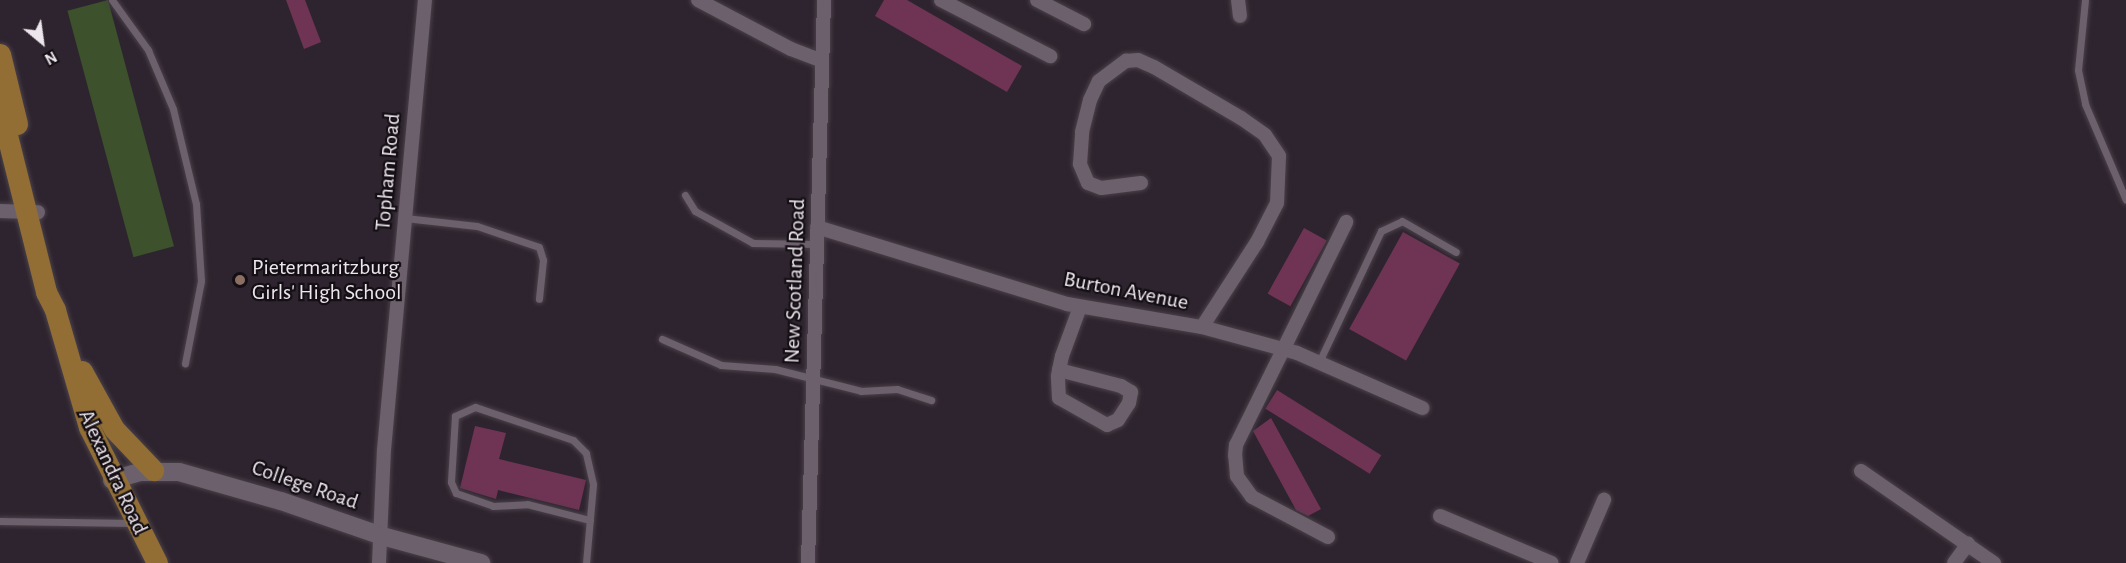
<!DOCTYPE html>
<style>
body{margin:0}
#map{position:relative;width:2126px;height:563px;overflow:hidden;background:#2e242f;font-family:"Alegreya Sans",sans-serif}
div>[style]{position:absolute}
.green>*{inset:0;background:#3c512c;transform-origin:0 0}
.building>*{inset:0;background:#6f3454;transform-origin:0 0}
.roads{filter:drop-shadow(0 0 2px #4a414a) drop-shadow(0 0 2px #4a414a)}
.lane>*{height:7px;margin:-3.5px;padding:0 3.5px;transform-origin:3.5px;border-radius:3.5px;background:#6c606c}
.street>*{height:14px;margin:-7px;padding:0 7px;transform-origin:7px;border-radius:7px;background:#6c606c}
.secondary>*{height:18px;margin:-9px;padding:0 9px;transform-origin:9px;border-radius:9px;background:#6c606c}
.primary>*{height:21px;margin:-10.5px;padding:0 10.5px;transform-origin:10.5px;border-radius:10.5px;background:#926e35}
.dots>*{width:16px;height:16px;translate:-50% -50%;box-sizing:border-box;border:3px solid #140f14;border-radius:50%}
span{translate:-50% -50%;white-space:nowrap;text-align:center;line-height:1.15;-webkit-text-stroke:4.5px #140f14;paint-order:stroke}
.street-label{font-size:22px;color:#ede6ed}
.poi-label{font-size:22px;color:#ede6ed}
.left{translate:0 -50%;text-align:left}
.north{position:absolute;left:12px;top:12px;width:60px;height:60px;-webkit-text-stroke:4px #140f14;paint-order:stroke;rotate:151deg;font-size:16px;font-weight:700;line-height:24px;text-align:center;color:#ede6ed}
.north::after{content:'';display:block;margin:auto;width:21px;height:27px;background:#ede6ed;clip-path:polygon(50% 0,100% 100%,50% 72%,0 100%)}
</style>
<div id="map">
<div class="green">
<i style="left:108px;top:0;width:255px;height:42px;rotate:75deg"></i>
</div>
<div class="building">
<i style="clip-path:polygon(286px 0,305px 0,321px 42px,304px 49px)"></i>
<i style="clip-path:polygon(884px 0,907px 0,1022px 66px,1007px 92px,875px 16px)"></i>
<i style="left:1304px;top:228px;width:26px;height:75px;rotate:29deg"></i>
<i style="left:1403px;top:232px;width:65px;height:111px;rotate:29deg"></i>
<i style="left:1277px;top:390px;width:123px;height:22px;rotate:32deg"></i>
<i style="clip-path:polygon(1271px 418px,1321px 509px,1308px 516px,1296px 510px,1253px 431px)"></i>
<i style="clip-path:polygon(475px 426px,506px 433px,499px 459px,586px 480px,579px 510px,498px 490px,496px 499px,460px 488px)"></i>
</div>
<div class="roads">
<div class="lane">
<i style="left:112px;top:0;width:62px;rotate:54.2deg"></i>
<i style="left:148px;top:50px;width:64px;rotate:67deg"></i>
<i style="left:173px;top:109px;width:98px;rotate:76.4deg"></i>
<i style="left:196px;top:204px;width:77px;rotate:86.3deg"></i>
<i style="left:201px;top:281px;width:84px;rotate:101deg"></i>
<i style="left:2085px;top:0;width:70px;rotate:95.7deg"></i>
<i style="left:2078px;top:70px;width:35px;rotate:78deg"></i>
<i style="left:2085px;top:104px;width:104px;rotate:66.9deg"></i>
<i style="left:685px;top:195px;width:19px;rotate:58deg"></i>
<i style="left:695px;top:211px;width:66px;rotate:28.9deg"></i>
<i style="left:753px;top:243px;width:64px;rotate:0.9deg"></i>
<i style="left:405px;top:218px;width:72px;rotate:6.3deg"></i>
<i style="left:477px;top:226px;width:65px;rotate:18.7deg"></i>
<i style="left:539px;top:247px;width:14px;rotate:73deg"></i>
<i style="left:543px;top:260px;width:39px;rotate:96deg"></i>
<i style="left:662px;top:339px;width:64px;rotate:23.8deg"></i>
<i style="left:721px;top:365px;width:54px;rotate:4.2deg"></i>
<i style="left:775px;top:369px;width:89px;rotate:14.3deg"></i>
<i style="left:861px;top:391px;width:36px;rotate:-3deg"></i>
<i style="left:897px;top:389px;width:36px;rotate:18deg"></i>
<i style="left:1319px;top:362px;width:145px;rotate:-64.7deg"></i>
<i style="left:1381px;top:231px;width:23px;rotate:-25deg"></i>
<i style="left:1402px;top:221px;width:62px;rotate:29.9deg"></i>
<i style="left:0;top:521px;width:133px;rotate:0.9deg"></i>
<i style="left:586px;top:563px;width:79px;rotate:-84.9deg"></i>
<i style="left:593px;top:484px;width:32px;rotate:-103deg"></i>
<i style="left:586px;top:453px;width:18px;rotate:-135deg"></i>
<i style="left:573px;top:440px;width:103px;rotate:-161.4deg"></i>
<i style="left:475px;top:407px;width:22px;rotate:156deg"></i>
<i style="left:455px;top:416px;width:66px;rotate:93.5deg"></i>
<i style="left:451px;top:482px;width:12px;rotate:66deg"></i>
<i style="left:456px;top:493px;width:39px;rotate:19deg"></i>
<i style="left:493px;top:506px;width:34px;rotate:-3deg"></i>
<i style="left:527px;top:504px;width:65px;rotate:14.3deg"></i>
</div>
<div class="street">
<i style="left:698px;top:0;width:105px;rotate:27.8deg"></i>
<i style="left:791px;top:49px;width:33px;rotate:21deg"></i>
<i style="left:941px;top:0;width:123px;rotate:27.2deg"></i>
<i style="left:1037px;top:0;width:53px;rotate:27.1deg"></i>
<i style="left:1238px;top:0;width:16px;rotate:83deg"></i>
<i style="left:1141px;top:183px;width:40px;rotate:172.9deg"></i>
<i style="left:1101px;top:188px;width:14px;rotate:-159deg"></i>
<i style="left:1088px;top:183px;width:21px;rotate:-113deg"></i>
<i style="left:1080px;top:164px;width:32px;rotate:-86deg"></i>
<i style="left:1082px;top:132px;width:33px;rotate:-76deg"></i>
<i style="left:1090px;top:100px;width:21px;rotate:-65deg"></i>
<i style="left:1099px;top:81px;width:34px;rotate:-37deg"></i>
<i style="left:1126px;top:61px;width:12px;rotate:-5deg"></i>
<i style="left:1138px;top:60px;width:17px;rotate:24deg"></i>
<i style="left:1154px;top:67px;width:101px;rotate:30.4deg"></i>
<i style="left:1241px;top:118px;width:29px;rotate:35deg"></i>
<i style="left:1265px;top:135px;width:25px;rotate:56deg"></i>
<i style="left:1279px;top:156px;width:47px;rotate:92.4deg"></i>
<i style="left:1277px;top:203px;width:44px;rotate:117.1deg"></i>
<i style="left:1257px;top:242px;width:101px;rotate:122.9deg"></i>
<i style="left:0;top:211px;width:38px;rotate:2deg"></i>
<i style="left:817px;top:227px;width:262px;rotate:17.1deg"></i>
<i style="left:1067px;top:304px;width:137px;rotate:9.7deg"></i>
<i style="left:1202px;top:327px;width:98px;rotate:15.3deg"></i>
<i style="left:1297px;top:353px;width:137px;rotate:23.7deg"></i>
<i style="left:1059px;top:370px;width:64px;rotate:14.5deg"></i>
<i style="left:1121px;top:386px;width:12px;rotate:31deg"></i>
<i style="left:1131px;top:392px;width:11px;rotate:100deg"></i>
<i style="left:1129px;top:403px;width:20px;rotate:123deg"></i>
<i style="left:1118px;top:420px;width:12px;rotate:156deg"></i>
<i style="left:1107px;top:425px;width:55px;rotate:-150.6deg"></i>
<i style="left:1059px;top:398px;width:22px;rotate:-93deg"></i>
<i style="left:1058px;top:376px;width:6px;rotate:-81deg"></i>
<i style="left:1059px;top:370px;width:14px;rotate:-78deg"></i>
<i style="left:1062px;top:356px;width:52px;rotate:-69.8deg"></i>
<i style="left:1861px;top:471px;width:162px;rotate:34.7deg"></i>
<i style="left:1440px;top:516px;width:121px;rotate:22.8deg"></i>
<i style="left:1328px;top:537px;width:86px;rotate:-152.2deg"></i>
<i style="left:1252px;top:497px;width:26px;rotate:-126deg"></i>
<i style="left:1237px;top:476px;width:21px;rotate:-95deg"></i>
<i style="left:1235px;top:455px;width:10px;rotate:-84deg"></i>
<i style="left:1236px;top:445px;width:249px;rotate:-63.7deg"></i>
<i style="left:379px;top:563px;width:113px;rotate:-87.5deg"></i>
<i style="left:384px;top:450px;width:452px;rotate:-84.8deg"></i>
<i style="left:808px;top:563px;width:563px;rotate:-88.37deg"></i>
<i style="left:1577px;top:563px;width:69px;rotate:-66.8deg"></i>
<i style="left:1954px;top:563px;width:24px;rotate:-54deg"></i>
</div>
<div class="secondary">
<i style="left:112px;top:480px;width:29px;rotate:-16deg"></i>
<i style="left:140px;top:472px;width:39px"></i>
<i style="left:179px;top:472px;width:106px;rotate:15.9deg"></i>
<i style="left:281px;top:501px;width:107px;rotate:19.1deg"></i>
<i style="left:382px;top:536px;width:103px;rotate:15.3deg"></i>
</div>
<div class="primary">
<i style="left:0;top:54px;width:72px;rotate:76.3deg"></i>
<i style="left:0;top:107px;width:191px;rotate:76deg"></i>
<i style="left:46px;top:292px;width:20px;rotate:63deg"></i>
<i style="left:55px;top:310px;width:122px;rotate:73.8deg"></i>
<i style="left:89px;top:427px;width:152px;rotate:63.4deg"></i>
<i style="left:82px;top:371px;width:66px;rotate:61.1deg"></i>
<i style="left:114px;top:429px;width:57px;rotate:46.4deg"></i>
</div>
</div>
<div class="dots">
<i style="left:240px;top:280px;background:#8d6e63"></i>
</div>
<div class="street-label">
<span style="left:388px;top:172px;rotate:-85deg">Topham Road</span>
<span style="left:795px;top:281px;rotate:-88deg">New Scotland Road</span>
<span style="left:1126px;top:291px;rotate:11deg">Burton Avenue</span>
<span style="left:113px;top:472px;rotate:65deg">Alexandra Road</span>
<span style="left:305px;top:485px;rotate:19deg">College Road</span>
</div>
<div class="poi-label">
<span class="left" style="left:252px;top:280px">Pietermaritzburg<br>Girls' High School</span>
</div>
<div class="north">N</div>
</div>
